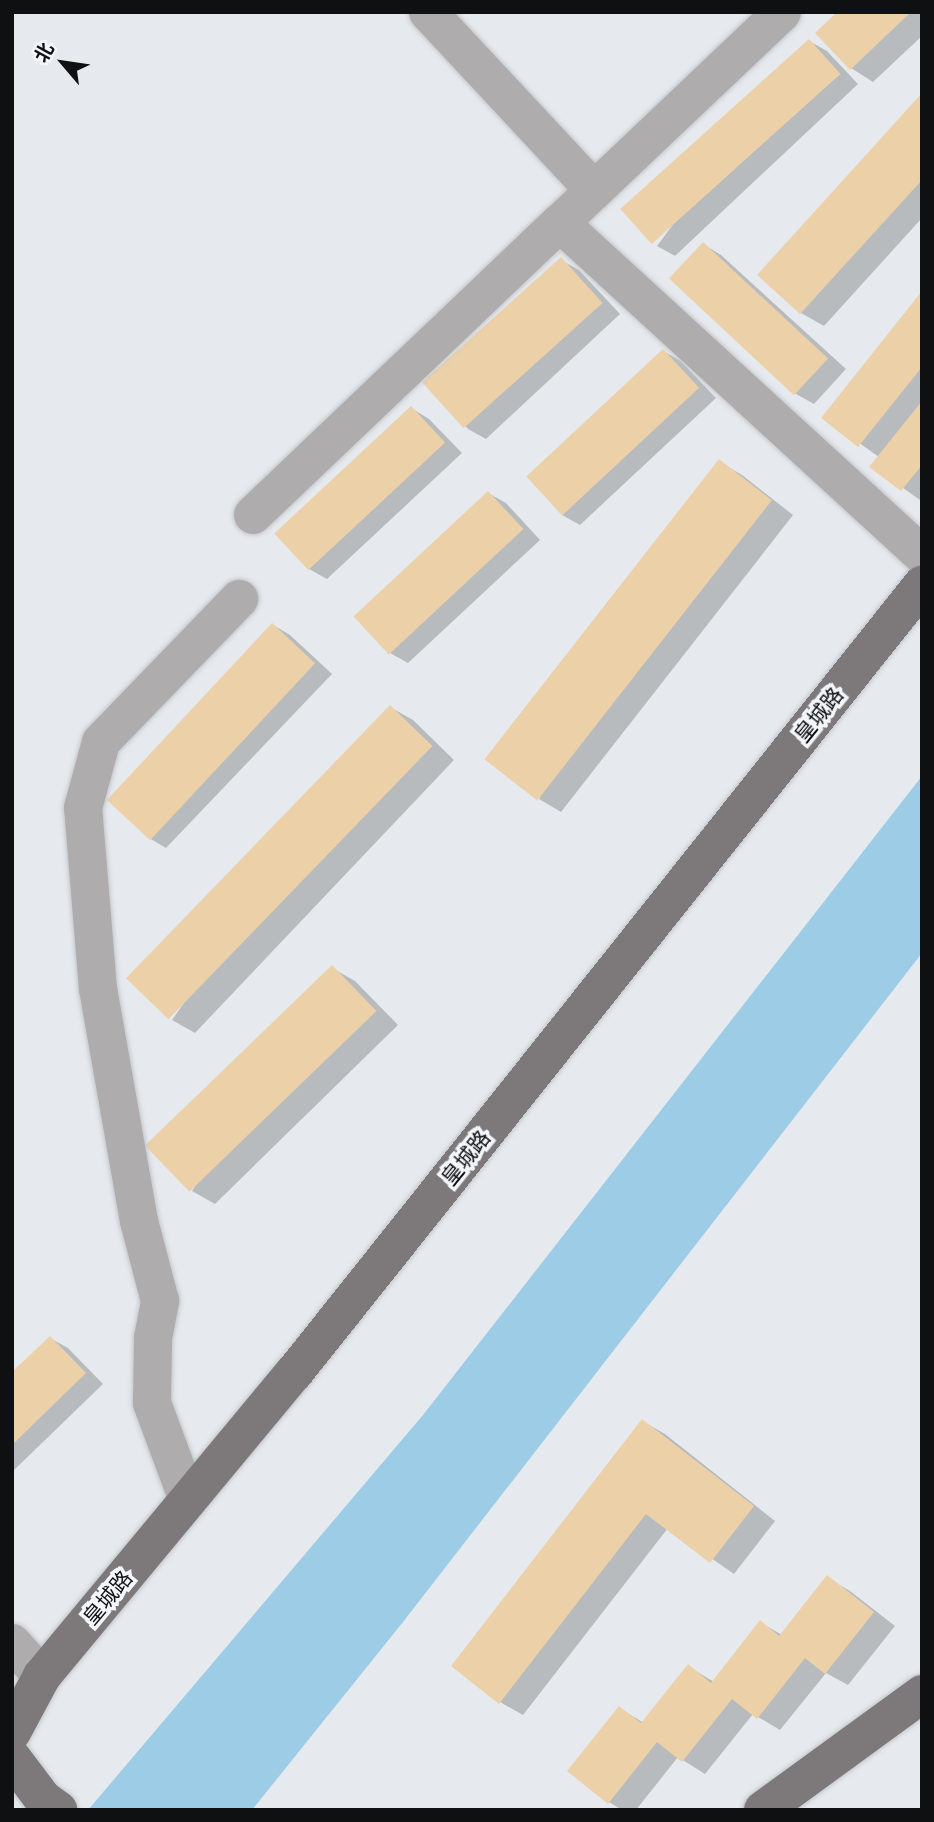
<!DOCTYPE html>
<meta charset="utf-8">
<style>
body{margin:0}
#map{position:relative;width:934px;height:1822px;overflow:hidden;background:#e6eaee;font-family:Montserrat,"Noto Sans SC",sans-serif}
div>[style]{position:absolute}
.water>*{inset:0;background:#9dcce6}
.shadow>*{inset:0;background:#0003}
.building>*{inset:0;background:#ecd0a8;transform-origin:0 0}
.roads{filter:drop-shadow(0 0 2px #c4c7cb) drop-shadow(0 0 2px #c4c7cb)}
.minor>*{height:38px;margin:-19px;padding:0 19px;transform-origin:19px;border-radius:19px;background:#afacad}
.major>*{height:38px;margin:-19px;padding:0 19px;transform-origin:19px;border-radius:19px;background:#7d797a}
span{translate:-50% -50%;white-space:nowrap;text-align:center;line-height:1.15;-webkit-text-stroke:7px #f3f7fb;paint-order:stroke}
.street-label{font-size:21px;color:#0f1012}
.frame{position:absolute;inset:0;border:14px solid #0f1012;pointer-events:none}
.north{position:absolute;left:28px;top:28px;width:70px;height:70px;-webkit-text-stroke:5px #f3f7fb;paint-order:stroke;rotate:299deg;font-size:19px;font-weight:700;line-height:28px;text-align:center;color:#0f1012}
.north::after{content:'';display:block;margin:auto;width:24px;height:32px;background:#0f1012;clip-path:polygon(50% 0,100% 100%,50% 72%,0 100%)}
</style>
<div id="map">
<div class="water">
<i style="clip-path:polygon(922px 776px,922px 953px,403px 1622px,252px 1810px,88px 1810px,423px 1415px)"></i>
</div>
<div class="shadow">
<i style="clip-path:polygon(840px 12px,922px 12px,922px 36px,873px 82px,851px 68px)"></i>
<i style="clip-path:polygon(809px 41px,827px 51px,858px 84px,675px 256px,657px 246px)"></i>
<i style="clip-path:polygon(922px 95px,922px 218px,824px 326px,801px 313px)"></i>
<i style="clip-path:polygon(703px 244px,721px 255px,846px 369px,814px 404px,796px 394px,671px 279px)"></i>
<i style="clip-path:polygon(561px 260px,579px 270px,620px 314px,486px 439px,468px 429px,427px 385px)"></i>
<i style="clip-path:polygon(922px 294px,922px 497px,920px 500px,872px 466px,879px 457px,824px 418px)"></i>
<i style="clip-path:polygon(663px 351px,681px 361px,716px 398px,580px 525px,562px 515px,528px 477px)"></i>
<i style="clip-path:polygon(411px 408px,429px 419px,462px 453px,327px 579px,309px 569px,277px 534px)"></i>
<i style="clip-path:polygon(720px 462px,742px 475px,793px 515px,561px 812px,539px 799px)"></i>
<i style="clip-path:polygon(488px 493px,506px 503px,540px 540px,408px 663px,390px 653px,357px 617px)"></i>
<i style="clip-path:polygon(273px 625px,290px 635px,332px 674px,166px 848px,149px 838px)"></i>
<i style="clip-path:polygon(390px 707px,413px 720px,454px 760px,195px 1033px,172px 1020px)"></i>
<i style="clip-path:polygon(332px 968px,355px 981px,398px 1025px,215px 1204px,192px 1191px)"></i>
<i style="clip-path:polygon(50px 1338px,68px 1348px,103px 1384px,12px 1472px,12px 1374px)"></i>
<i style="clip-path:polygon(642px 1421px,665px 1434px,775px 1521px,734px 1574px,668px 1528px,523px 1715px,500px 1702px)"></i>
<i style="clip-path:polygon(827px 1578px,850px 1591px,895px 1626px,848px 1685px,826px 1673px,780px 1730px,753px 1714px,705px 1774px,678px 1757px,636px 1810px,622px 1810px,609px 1802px,619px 1708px,644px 1723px,688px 1666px,714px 1682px,761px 1623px,782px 1635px)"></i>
</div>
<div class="building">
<i style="clip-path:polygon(837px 12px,911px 12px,850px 70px,815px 33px)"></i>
<i style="left:809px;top:39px;width:47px;height:254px;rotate:48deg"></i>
<i style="clip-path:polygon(922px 93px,922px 180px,800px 314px,757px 275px)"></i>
<i style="left:703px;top:242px;width:171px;height:50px;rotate:43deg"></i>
<i style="left:561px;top:257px;width:62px;height:187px;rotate:48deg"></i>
<i style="clip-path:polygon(922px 291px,922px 367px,858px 447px,821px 418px)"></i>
<i style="left:663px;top:349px;width:53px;height:187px;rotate:47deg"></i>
<i style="clip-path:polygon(922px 401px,922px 465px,901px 491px,869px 467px)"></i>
<i style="left:411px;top:406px;width:50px;height:187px;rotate:47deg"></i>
<i style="left:719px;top:459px;width:67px;height:381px;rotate:38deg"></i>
<i style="left:488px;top:491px;width:52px;height:184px;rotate:47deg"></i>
<i style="left:272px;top:623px;width:59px;height:242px;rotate:43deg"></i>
<i style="left:390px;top:705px;width:59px;height:380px;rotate:44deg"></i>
<i style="left:332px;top:965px;width:64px;height:260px;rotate:46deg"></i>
<i style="clip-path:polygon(50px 1336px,86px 1373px,12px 1445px,12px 1372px)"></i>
<i style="clip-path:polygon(642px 1419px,754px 1506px,710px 1563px,646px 1514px,499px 1704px,451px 1666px)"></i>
<i style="clip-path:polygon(827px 1575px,874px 1612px,825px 1674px,805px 1658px,757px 1719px,732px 1699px,682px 1762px,657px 1742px,608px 1804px,567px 1771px,619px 1706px,641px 1723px,688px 1664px,711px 1683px,760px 1620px,779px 1636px)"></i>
</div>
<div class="roads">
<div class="minor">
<i style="left:428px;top:12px;width:243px;rotate:47deg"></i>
<i style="left:560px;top:223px;width:306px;rotate:-43.5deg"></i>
<i style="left:253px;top:515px;width:424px;rotate:-43.6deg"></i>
<i style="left:560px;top:223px;width:491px;rotate:42.5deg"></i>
<i style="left:188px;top:1500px;width:103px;rotate:-110.4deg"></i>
<i style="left:152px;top:1403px;width:65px;rotate:-89.1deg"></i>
<i style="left:153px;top:1338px;width:38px;rotate:-79deg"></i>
<i style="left:160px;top:1301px;width:83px;rotate:-104.7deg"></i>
<i style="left:139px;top:1221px;width:236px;rotate:-100deg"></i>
<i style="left:98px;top:989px;width:182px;rotate:-94.7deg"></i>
<i style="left:83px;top:808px;width:68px;rotate:-74.7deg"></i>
<i style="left:101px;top:742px;width:199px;rotate:-46deg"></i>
<i style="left:12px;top:1643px;width:45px;rotate:47.7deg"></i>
</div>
<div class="major">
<i style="left:12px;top:1732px;width:64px;rotate:-61.8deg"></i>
<i style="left:42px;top:1676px;width:394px;rotate:-50.3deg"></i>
<i style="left:294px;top:1373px;width:1008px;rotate:-51.45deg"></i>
<i style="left:12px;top:1758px;width:51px;rotate:52.9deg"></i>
<i style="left:43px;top:1799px;width:19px;rotate:36deg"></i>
<i style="left:763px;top:1810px;width:197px;rotate:-36.1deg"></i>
</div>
</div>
<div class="street-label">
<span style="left:819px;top:715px;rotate:-51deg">皇城路</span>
<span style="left:466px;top:1158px;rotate:-51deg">皇城路</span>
<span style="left:108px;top:1598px;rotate:-50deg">皇城路</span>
</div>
<div class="frame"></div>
<div class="north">北</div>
</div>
